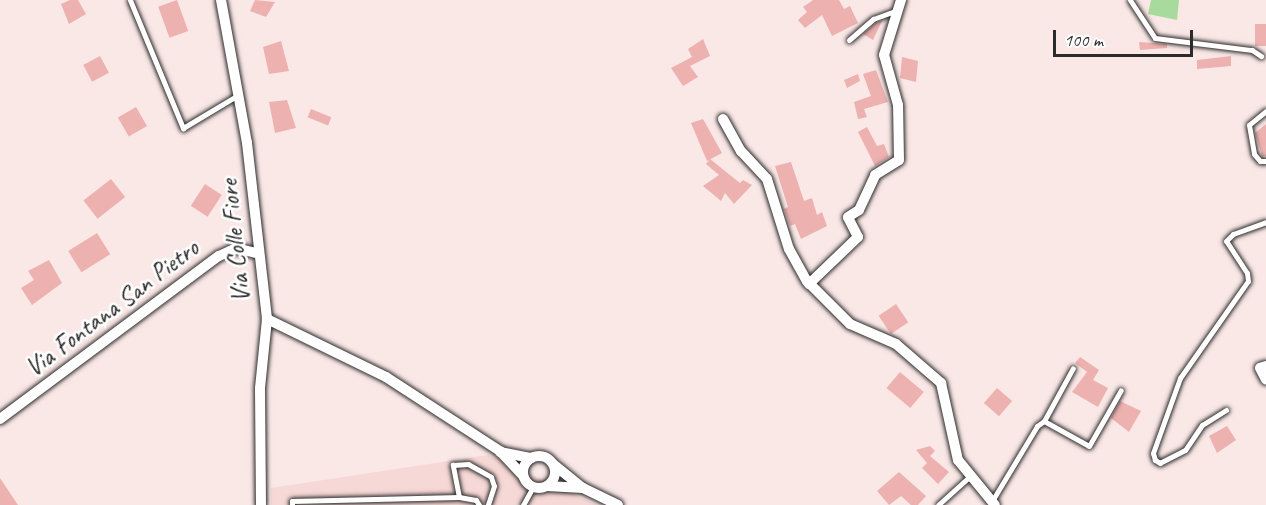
<!DOCTYPE html>
<style>
body{margin:0}
#map{position:relative;width:1266px;height:505px;overflow:hidden;background:#fae8e7;font-family:Caveat,sans-serif}
div>[style]{position:absolute}
.built>*{inset:0;background:#f6d8d6}
.green>*{inset:0;background:#a7da9c}
.building>*{inset:0;background:#edb1b0;transform-origin:0 0}
.roads{filter:drop-shadow(0 0 2px #2b2b2b) drop-shadow(0 0 2px #2b2b2b)}
.service>*{height:5px;margin:-2.5px;padding:0 2.5px;transform-origin:2.5px;border-radius:2.5px;background:#fff}
.minor>*{height:10px;margin:-5px;padding:0 5px;transform-origin:5px;border-radius:5px;background:#fff}
.minor>.ring{margin:-5px;padding:0;box-sizing:content-box;background:none;border:10px solid #fff;border-radius:50%}
span{translate:-50% -50%;white-space:nowrap;text-align:center;line-height:1.15;-webkit-text-stroke:5px #fff;paint-order:stroke}
.street-label{font-size:26px;color:#2b2b2b}
.scale{position:absolute;left:1053px;top:30px;width:140px;height:27px;box-sizing:border-box;border:3px solid #2b2b2b;border-top:0;padding-left:8px;font-size:18px;line-height:21px;white-space:nowrap;color:#2b2b2b;-webkit-text-stroke:4px #fff;paint-order:stroke}
</style>
<div id="map">
<div class="built">
<i style="clip-path:polygon(488px 455px,597px 505px,271px 505px,271px 488px)"></i>
</div>
<div class="green">
<i style="clip-path:polygon(1151px 0,1179px 0,1177px 20px,1148px 14px)"></i>
</div>
<div class="building">
<i style="clip-path:polygon(70px 0,78px 0,86px 14px,69px 24px,61px 4px)"></i>
<i style="left:177px;top:0;width:33px;height:20px;rotate:70deg"></i>
<i style="clip-path:polygon(255px 0,275px 2px,266px 17px,250px 11px)"></i>
<i style="clip-path:polygon(813px 0,839px 0,844px 9px,850px 6px,858px 23px,832px 36px,822px 15px,805px 28px,798px 20px,807px 12px,803px 7px)"></i>
<i style="clip-path:polygon(882px 21px,873px 40px,863px 34px,876px 23px)"></i>
<i style="left:1255px;top:24px;width:11px;height:22px"></i>
<i style="clip-path:polygon(703px 39px,710px 56px,690px 66px,698px 77px,683px 86px,671px 68px,692px 57px,688px 49px)"></i>
<i style="clip-path:polygon(281px 41px,289px 71px,269px 74px,263px 47px)"></i>
<i style="clip-path:polygon(1139px 42px,1167px 44px,1167px 48px,1140px 50px)"></i>
<i style="left:100px;top:56px;width:19px;height:19px;rotate:62deg"></i>
<i style="clip-path:polygon(1231px 56px,1231px 66px,1197px 69px,1197px 60px)"></i>
<i style="clip-path:polygon(902px 57px,918px 61px,916px 82px,900px 78px)"></i>
<i style="clip-path:polygon(876px 70px,888px 102px,864px 109px,867px 117px,858px 119px,854px 102px,871px 96px,863px 74px)"></i>
<i style="clip-path:polygon(858px 74px,860px 81px,847px 88px,844px 80px)"></i>
<i style="clip-path:polygon(287px 100px,296px 128px,275px 133px,269px 102px)"></i>
<i style="left:136px;top:107px;width:22px;height:21px;rotate:60deg"></i>
<i style="left:311px;top:109px;width:22px;height:9px;rotate:22deg"></i>
<i style="clip-path:polygon(703px 119px,722px 153px,707px 161px,691px 123px)"></i>
<i style="clip-path:polygon(1266px 124px,1266px 156px,1262px 156px,1255px 133px)"></i>
<i style="clip-path:polygon(867px 127px,877px 146px,884px 144px,889px 157px,875px 166px,858px 132px)"></i>
<i style="clip-path:polygon(710px 159px,740px 183px,743px 180px,752px 185px,734px 204px,725px 193px,721px 201px,703px 186px,719px 175px,706px 164px)"></i>
<i style="clip-path:polygon(791px 162px,804px 201px,812px 198px,817px 215px,822px 212px,827px 226px,801px 239px,795px 224px,790px 226px,784px 209px,788px 207px,775px 166px)"></i>
<i style="left:111px;top:179px;width:23px;height:35px;rotate:52deg"></i>
<i style="left:205px;top:184px;width:20px;height:26px;rotate:33deg"></i>
<i style="left:97px;top:233px;width:25px;height:34px;rotate:58deg"></i>
<i style="clip-path:polygon(49px 260px,62px 283px,32px 305px,21px 288px,34px 280px,28px 271px)"></i>
<i style="left:896px;top:304px;width:22px;height:21px;rotate:56deg"></i>
<i style="clip-path:polygon(1080px 357px,1099px 370px,1093px 380px,1108px 388px,1098px 407px,1072px 392px,1087px 372px,1075px 363px)"></i>
<i style="left:900px;top:372px;width:31px;height:21px;rotate:40deg"></i>
<i style="left:997px;top:388px;width:20px;height:20px;rotate:41deg"></i>
<i style="clip-path:polygon(1120px 401px,1141px 411px,1129px 432px,1111px 418px)"></i>
<i style="clip-path:polygon(1227px 426px,1236px 440px,1217px 453px,1209px 436px)"></i>
<i style="clip-path:polygon(930px 446px,935px 451px,930px 456px,949px 472px,938px 484px,922px 468px,927px 463px,916px 450px)"></i>
<i style="clip-path:polygon(899px 472px,926px 496px,918px 505px,911px 505px,901px 496px,889px 505px,877px 491px)"></i>
<i style="clip-path:polygon(0 478px,18px 505px,0 505px)"></i>
</div>
<div class="roads">
<div class="service">
<i style="left:130px;top:0;width:139px;rotate:67.5deg"></i>
<i style="left:183px;top:128px;width:64px;rotate:-31deg"></i>
<i style="left:1130px;top:0;width:45px;rotate:56.7deg"></i>
<i style="left:1155px;top:38px;width:98px;rotate:7.1deg"></i>
<i style="left:1252px;top:50px;width:11px;rotate:34deg"></i>
<i style="left:849px;top:40px;width:32px;rotate:-41deg"></i>
<i style="left:873px;top:19px;width:27px;rotate:-20deg"></i>
<i style="left:1266px;top:111px;width:22px;rotate:141deg"></i>
<i style="left:1249px;top:125px;width:29px;rotate:80deg"></i>
<i style="left:1254px;top:154px;width:9px;rotate:49deg"></i>
<i style="left:1260px;top:161px;width:6px"></i>
<i style="left:1226px;top:410px;width:28px;rotate:148deg"></i>
<i style="left:1202px;top:425px;width:30px;rotate:124deg"></i>
<i style="left:1185px;top:450px;width:28px;rotate:153deg"></i>
<i style="left:1160px;top:463px;width:6px;rotate:-149deg"></i>
<i style="left:1155px;top:460px;width:7px;rotate:-106deg"></i>
<i style="left:1153px;top:453px;width:80px;rotate:-70.2deg"></i>
<i style="left:1180px;top:378px;width:118px;rotate:-55deg"></i>
<i style="left:1248px;top:281px;width:8px;rotate:-97deg"></i>
<i style="left:1247px;top:273px;width:38px;rotate:-123deg"></i>
<i style="left:1226px;top:241px;width:10px;rotate:-45deg"></i>
<i style="left:1233px;top:234px;width:35px;rotate:-20deg"></i>
<i style="left:1044px;top:421px;width:60px;rotate:-61.3deg"></i>
<i style="left:459px;top:497px;width:33px;rotate:-101deg"></i>
<i style="left:453px;top:465px;width:15px;rotate:-4deg"></i>
<i style="left:468px;top:464px;width:26px;rotate:29deg"></i>
<i style="left:491px;top:477px;width:9px;rotate:72deg"></i>
<i style="left:494px;top:486px;width:20px;rotate:108deg"></i>
<i style="left:992px;top:501px;width:87px;rotate:-59deg"></i>
<i style="left:1037px;top:426px;width:9px;rotate:-36deg"></i>
<i style="left:1044px;top:421px;width:51px;rotate:29.1deg"></i>
<i style="left:1089px;top:446px;width:64px;rotate:-60.3deg"></i>
<i style="left:292px;top:505px;width:4px;rotate:-90deg"></i>
<i style="left:292px;top:501px;width:167px;rotate:-1.4deg"></i>
<i style="left:459px;top:497px;width:17px;rotate:10deg"></i>
<i style="left:476px;top:500px;width:6px;rotate:59deg"></i>
<i style="left:523px;top:505px;width:21px;rotate:-61deg"></i>
<i style="left:938px;top:505px;width:42px;rotate:-42.1deg"></i>
</div>
<div class="minor">
<i style="left:221px;top:0;width:145px;rotate:79.7deg"></i>
<i style="left:247px;top:143px;width:177px;rotate:83.5deg"></i>
<i style="left:267px;top:319px;width:132px;rotate:26deg"></i>
<i style="left:386px;top:377px;width:136px;rotate:33deg"></i>
<i style="left:500px;top:451px;width:34px;rotate:47deg"></i>
<i style="left:723px;top:119px;width:37px;rotate:61deg"></i>
<i style="left:741px;top:151px;width:38px;rotate:47deg"></i>
<i style="left:767px;top:179px;width:73px;rotate:72.6deg"></i>
<i style="left:789px;top:249px;width:37px;rotate:61deg"></i>
<i style="left:807px;top:281px;width:61px;rotate:45deg"></i>
<i style="left:850px;top:324px;width:50px;rotate:23.5deg"></i>
<i style="left:896px;top:344px;width:60px;rotate:40.9deg"></i>
<i style="left:941px;top:383px;width:79px;rotate:77.6deg"></i>
<i style="left:958px;top:460px;width:58px;rotate:50.6deg"></i>
<i style="left:809px;top:284px;width:68px;rotate:-43.8deg"></i>
<i style="left:858px;top:237px;width:22px;rotate:-117deg"></i>
<i style="left:848px;top:217px;width:13px;rotate:-32deg"></i>
<i style="left:859px;top:210px;width:38px;rotate:-65deg"></i>
<i style="left:875px;top:175px;width:28px;rotate:-32deg"></i>
<i style="left:899px;top:160px;width:55px;rotate:-91deg"></i>
<i style="left:898px;top:105px;width:52px;rotate:-105.6deg"></i>
<i style="left:884px;top:55px;width:58px;rotate:-72.8deg"></i>
<i style="left:1266px;top:366px;width:6px;rotate:162deg"></i>
<i style="left:1260px;top:368px;width:13px;rotate:63deg"></i>
<i style="left:0;top:419px;width:273px;rotate:-36.7deg"></i>
<i style="left:219px;top:256px;width:19px;rotate:-25deg"></i>
<i style="left:236px;top:248px;width:21px;rotate:14deg"></i>
<i style="left:500px;top:452px;width:32px;rotate:11deg"></i>
<i class="ring" style="left:523px;top:456px;width:22px;height:22px"></i>
<i style="left:553px;top:464px;width:38px;rotate:39deg"></i>
<i style="left:583px;top:488px;width:39px;rotate:26deg"></i>
<i style="left:547px;top:486px;width:36px;rotate:3deg"></i>
<i style="left:261px;top:505px;width:117px;rotate:-90.5deg"></i>
<i style="left:260px;top:388px;width:69px;rotate:-84.2deg"></i>
</div>
</div>
<div class="street-label">
<span style="left:235px;top:241px;rotate:-96deg">Via Colle Fiore</span>
<span style="left:112px;top:308px;rotate:-37deg">Via Fontana San Pietro</span>
</div>
<div class="scale">100 m</div>
</div>
